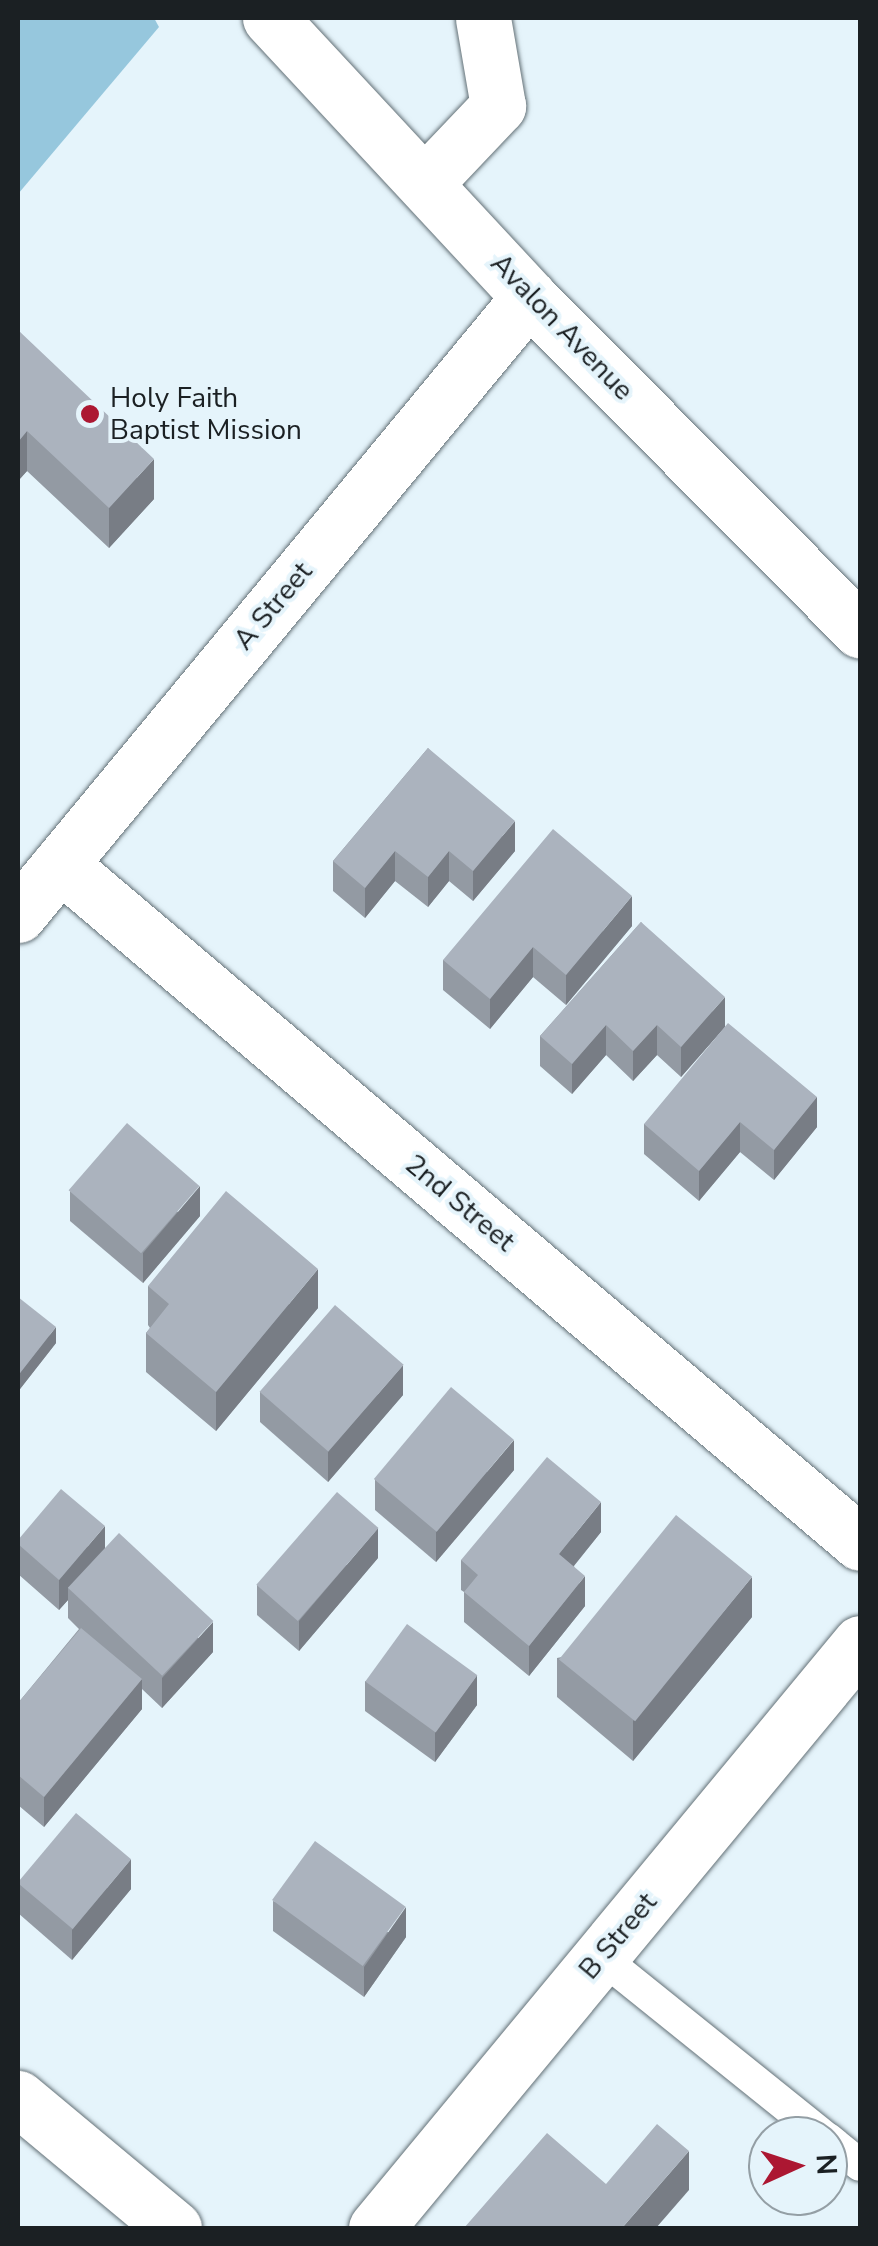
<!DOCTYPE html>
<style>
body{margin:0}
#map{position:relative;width:878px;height:2246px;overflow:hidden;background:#e5f4fb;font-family:"Nunito Sans",sans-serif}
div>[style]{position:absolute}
.green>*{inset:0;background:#96c7dd}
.roads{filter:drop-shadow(0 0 2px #647177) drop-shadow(0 0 2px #647177)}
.lane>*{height:32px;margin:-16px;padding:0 16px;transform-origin:16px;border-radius:16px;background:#fff}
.street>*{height:55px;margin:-27.5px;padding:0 27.5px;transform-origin:27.5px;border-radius:27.5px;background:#fff}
.wall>*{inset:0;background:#939aa3}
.shaded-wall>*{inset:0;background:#787d85}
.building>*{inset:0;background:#abb3be;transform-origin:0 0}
.dots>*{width:28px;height:28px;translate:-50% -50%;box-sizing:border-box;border:5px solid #e5f4fb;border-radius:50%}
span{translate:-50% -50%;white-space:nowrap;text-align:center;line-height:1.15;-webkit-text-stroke:8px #e5f4fb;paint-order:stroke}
.street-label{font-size:28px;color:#1b2023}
.poi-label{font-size:28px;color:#1b2023}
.left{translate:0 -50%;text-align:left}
.frame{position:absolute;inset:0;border:20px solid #1b2023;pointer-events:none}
.north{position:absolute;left:748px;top:2116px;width:100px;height:100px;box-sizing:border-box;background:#e5f4fb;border:2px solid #949fa5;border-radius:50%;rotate:87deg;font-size:28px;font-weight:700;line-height:40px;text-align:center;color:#1b2023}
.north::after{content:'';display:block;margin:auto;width:35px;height:45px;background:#ac1732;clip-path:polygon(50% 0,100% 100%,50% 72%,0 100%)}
</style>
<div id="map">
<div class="green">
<i style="clip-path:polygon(18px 18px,154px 18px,159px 27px,18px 194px)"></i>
</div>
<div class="roads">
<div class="lane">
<i style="left:601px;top:1957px;width:286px;rotate:38.8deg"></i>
<i style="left:828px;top:2139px;width:41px;rotate:39.1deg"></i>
</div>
<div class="street">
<i style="left:270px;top:18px;width:381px;rotate:47.1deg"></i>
<i style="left:529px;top:297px;width:470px;rotate:45.2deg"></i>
<i style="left:426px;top:182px;width:105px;rotate:-46.5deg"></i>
<i style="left:498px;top:106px;width:89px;rotate:-99.7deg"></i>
<i style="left:60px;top:864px;width:1049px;rotate:40.32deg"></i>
<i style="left:18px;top:915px;width:802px;rotate:-50.41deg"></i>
<i style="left:18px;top:2098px;width:203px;rotate:39.8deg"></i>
<i style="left:376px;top:2228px;width:759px;rotate:-50.4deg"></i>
</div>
</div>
<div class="wall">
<i style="clip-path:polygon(18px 330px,154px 499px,109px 548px,27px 471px,18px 481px)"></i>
<i style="clip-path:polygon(428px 748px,515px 851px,473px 901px,449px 881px,428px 907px,395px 881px,365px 918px,333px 891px,333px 861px)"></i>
<i style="clip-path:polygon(641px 922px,725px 1027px,681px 1077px,657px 1055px,633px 1081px,606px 1055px,572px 1094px,540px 1066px,540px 1036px)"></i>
<i style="clip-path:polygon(632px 926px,566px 1005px,533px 977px,490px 1029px,443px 990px,443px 960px)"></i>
<i style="clip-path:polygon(817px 1097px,817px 1127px,774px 1180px,740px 1152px,699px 1201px,644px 1154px,644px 1124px)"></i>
<i style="clip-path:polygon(70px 1191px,200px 1216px,143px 1283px,70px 1221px)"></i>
<i style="clip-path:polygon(148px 1286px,318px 1308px,216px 1431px,146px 1372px,146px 1333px,150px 1328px,148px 1325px)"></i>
<i style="clip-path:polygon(18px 1297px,56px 1343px,20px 1389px,18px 1388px)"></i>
<i style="clip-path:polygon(260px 1392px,403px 1395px,328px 1482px,260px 1422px)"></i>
<i style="clip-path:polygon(514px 1470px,436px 1562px,375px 1510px,375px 1480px)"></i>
<i style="clip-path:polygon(601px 1532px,574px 1566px,585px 1606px,529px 1676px,464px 1622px,464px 1592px,461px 1590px,461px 1560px)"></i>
<i style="clip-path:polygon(18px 1540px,105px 1548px,213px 1652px,162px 1708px,142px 1689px,142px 1709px,44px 1827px,18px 1805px,18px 1703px,79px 1629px,68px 1618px,68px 1600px,59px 1610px,18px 1574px)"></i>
<i style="clip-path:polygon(378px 1558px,299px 1651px,257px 1615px,257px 1585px)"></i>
<i style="clip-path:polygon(752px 1617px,633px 1761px,557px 1697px,557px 1658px)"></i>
<i style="clip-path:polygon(365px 1681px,477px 1705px,435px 1762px,365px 1711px)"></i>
<i style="clip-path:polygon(18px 1883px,131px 1889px,72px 1960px,18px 1913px)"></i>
<i style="clip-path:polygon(273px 1901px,406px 1937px,364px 1997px,273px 1931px)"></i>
</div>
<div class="shaded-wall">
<i style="clip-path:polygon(27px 431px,27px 471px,18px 481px,18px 442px)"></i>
<i style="clip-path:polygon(154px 459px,154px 499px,109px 548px,109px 508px)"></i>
<i style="clip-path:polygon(515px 821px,515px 851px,473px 901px,473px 871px)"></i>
<i style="clip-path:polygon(395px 851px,395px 881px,365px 918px,365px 888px)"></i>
<i style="clip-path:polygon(449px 851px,449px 881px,428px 907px,428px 877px)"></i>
<i style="clip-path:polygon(632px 896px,632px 926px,566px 1005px,566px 975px)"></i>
<i style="clip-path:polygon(533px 947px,533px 977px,490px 1029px,490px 999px)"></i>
<i style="clip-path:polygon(725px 997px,725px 1027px,681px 1077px,681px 1047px)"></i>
<i style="clip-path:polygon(606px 1025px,606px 1055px,572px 1094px,572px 1064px)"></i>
<i style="clip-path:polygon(657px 1025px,657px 1055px,633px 1081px,633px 1051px)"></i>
<i style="clip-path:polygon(817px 1097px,817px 1127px,774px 1180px,774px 1150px)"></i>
<i style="clip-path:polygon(740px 1122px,740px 1152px,699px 1201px,699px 1171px)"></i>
<i style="clip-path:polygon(200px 1186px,200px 1216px,143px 1283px,143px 1253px)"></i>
<i style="clip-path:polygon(318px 1269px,318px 1308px,216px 1431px,216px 1392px)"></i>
<i style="clip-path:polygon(56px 1327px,56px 1343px,20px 1389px,20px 1373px)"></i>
<i style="clip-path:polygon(403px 1365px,403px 1395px,328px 1482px,328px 1452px)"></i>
<i style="clip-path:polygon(514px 1440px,514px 1470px,436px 1562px,436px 1532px)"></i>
<i style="clip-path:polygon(601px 1502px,601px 1532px,559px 1584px,559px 1554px)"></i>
<i style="clip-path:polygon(105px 1526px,105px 1556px,68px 1588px,68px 1600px,59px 1610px,59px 1580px)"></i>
<i style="clip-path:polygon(378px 1528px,378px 1558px,299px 1651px,299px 1621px)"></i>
<i style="clip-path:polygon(585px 1576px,585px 1606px,529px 1676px,529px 1646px)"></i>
<i style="clip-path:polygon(752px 1577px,752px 1617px,633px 1761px,633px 1721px)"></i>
<i style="clip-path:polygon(213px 1622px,213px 1652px,162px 1708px,162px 1678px)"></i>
<i style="clip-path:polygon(477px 1675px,477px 1705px,435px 1762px,435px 1732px)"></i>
<i style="clip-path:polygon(142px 1679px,142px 1709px,44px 1827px,44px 1797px)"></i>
<i style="clip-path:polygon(131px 1859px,131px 1889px,72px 1960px,72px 1930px)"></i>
<i style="clip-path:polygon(406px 1907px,406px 1937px,364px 1997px,364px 1967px)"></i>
<i style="clip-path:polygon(689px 2151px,689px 2190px,656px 2228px,622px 2228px)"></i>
</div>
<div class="building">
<i style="clip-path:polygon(18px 330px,154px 459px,109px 508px,27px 431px,18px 442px)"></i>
<i style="clip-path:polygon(428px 748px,515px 821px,473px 871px,449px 851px,428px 877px,395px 851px,365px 888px,333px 861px)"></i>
<i style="clip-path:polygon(553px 829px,632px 896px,566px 975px,533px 947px,490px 999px,443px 960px)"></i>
<i style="clip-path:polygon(641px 922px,725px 997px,681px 1047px,657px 1025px,633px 1051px,606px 1025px,572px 1064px,540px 1036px)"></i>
<i style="clip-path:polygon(728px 1023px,817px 1097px,774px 1150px,740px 1122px,699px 1171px,644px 1124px)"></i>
<i style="left:127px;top:1123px;width:96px;height:89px;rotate:41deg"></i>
<i style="clip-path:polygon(226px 1191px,318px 1269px,216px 1392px,146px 1333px,169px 1304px,148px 1286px)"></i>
<i style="clip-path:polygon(18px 1297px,56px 1327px,20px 1373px,18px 1371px)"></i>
<i style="left:335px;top:1305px;width:91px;height:115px;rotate:41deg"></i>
<i style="left:451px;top:1387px;width:82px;height:120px;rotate:40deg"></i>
<i style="clip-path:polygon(547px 1457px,601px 1502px,559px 1554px,585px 1576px,529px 1646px,464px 1592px,478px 1575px,461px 1560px)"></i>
<i style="clip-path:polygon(61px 1489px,105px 1526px,59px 1580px,18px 1544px,18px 1540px)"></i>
<i style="left:337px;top:1492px;width:55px;height:123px;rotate:41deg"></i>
<i style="left:676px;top:1515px;width:98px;height:186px;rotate:39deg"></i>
<i style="left:119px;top:1533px;width:129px;height:75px;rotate:43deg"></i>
<i style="left:407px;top:1624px;width:87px;height:71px;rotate:36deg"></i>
<i style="clip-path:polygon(81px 1628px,142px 1679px,44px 1797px,18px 1775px,18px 1703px)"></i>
<i style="left:76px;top:1813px;width:72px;height:91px;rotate:40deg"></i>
<i style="left:315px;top:1841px;width:112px;height:73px;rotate:36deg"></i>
<i style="clip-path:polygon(657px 2124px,689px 2151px,622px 2228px,464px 2228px,547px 2133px,606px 2184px)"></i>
</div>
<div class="dots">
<i style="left:90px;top:414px;background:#ac1732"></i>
</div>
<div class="street-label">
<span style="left:562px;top:327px;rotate:46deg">Avalon Avenue</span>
<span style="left:273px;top:606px;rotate:-50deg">A Street</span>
<span style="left:460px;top:1203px;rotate:40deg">2nd Street</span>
<span style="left:618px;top:1936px;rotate:-50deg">B Street</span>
</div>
<div class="poi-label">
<span class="left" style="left:110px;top:414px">Holy Faith<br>Baptist Mission</span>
</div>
<div class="frame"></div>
<div class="north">N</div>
</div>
